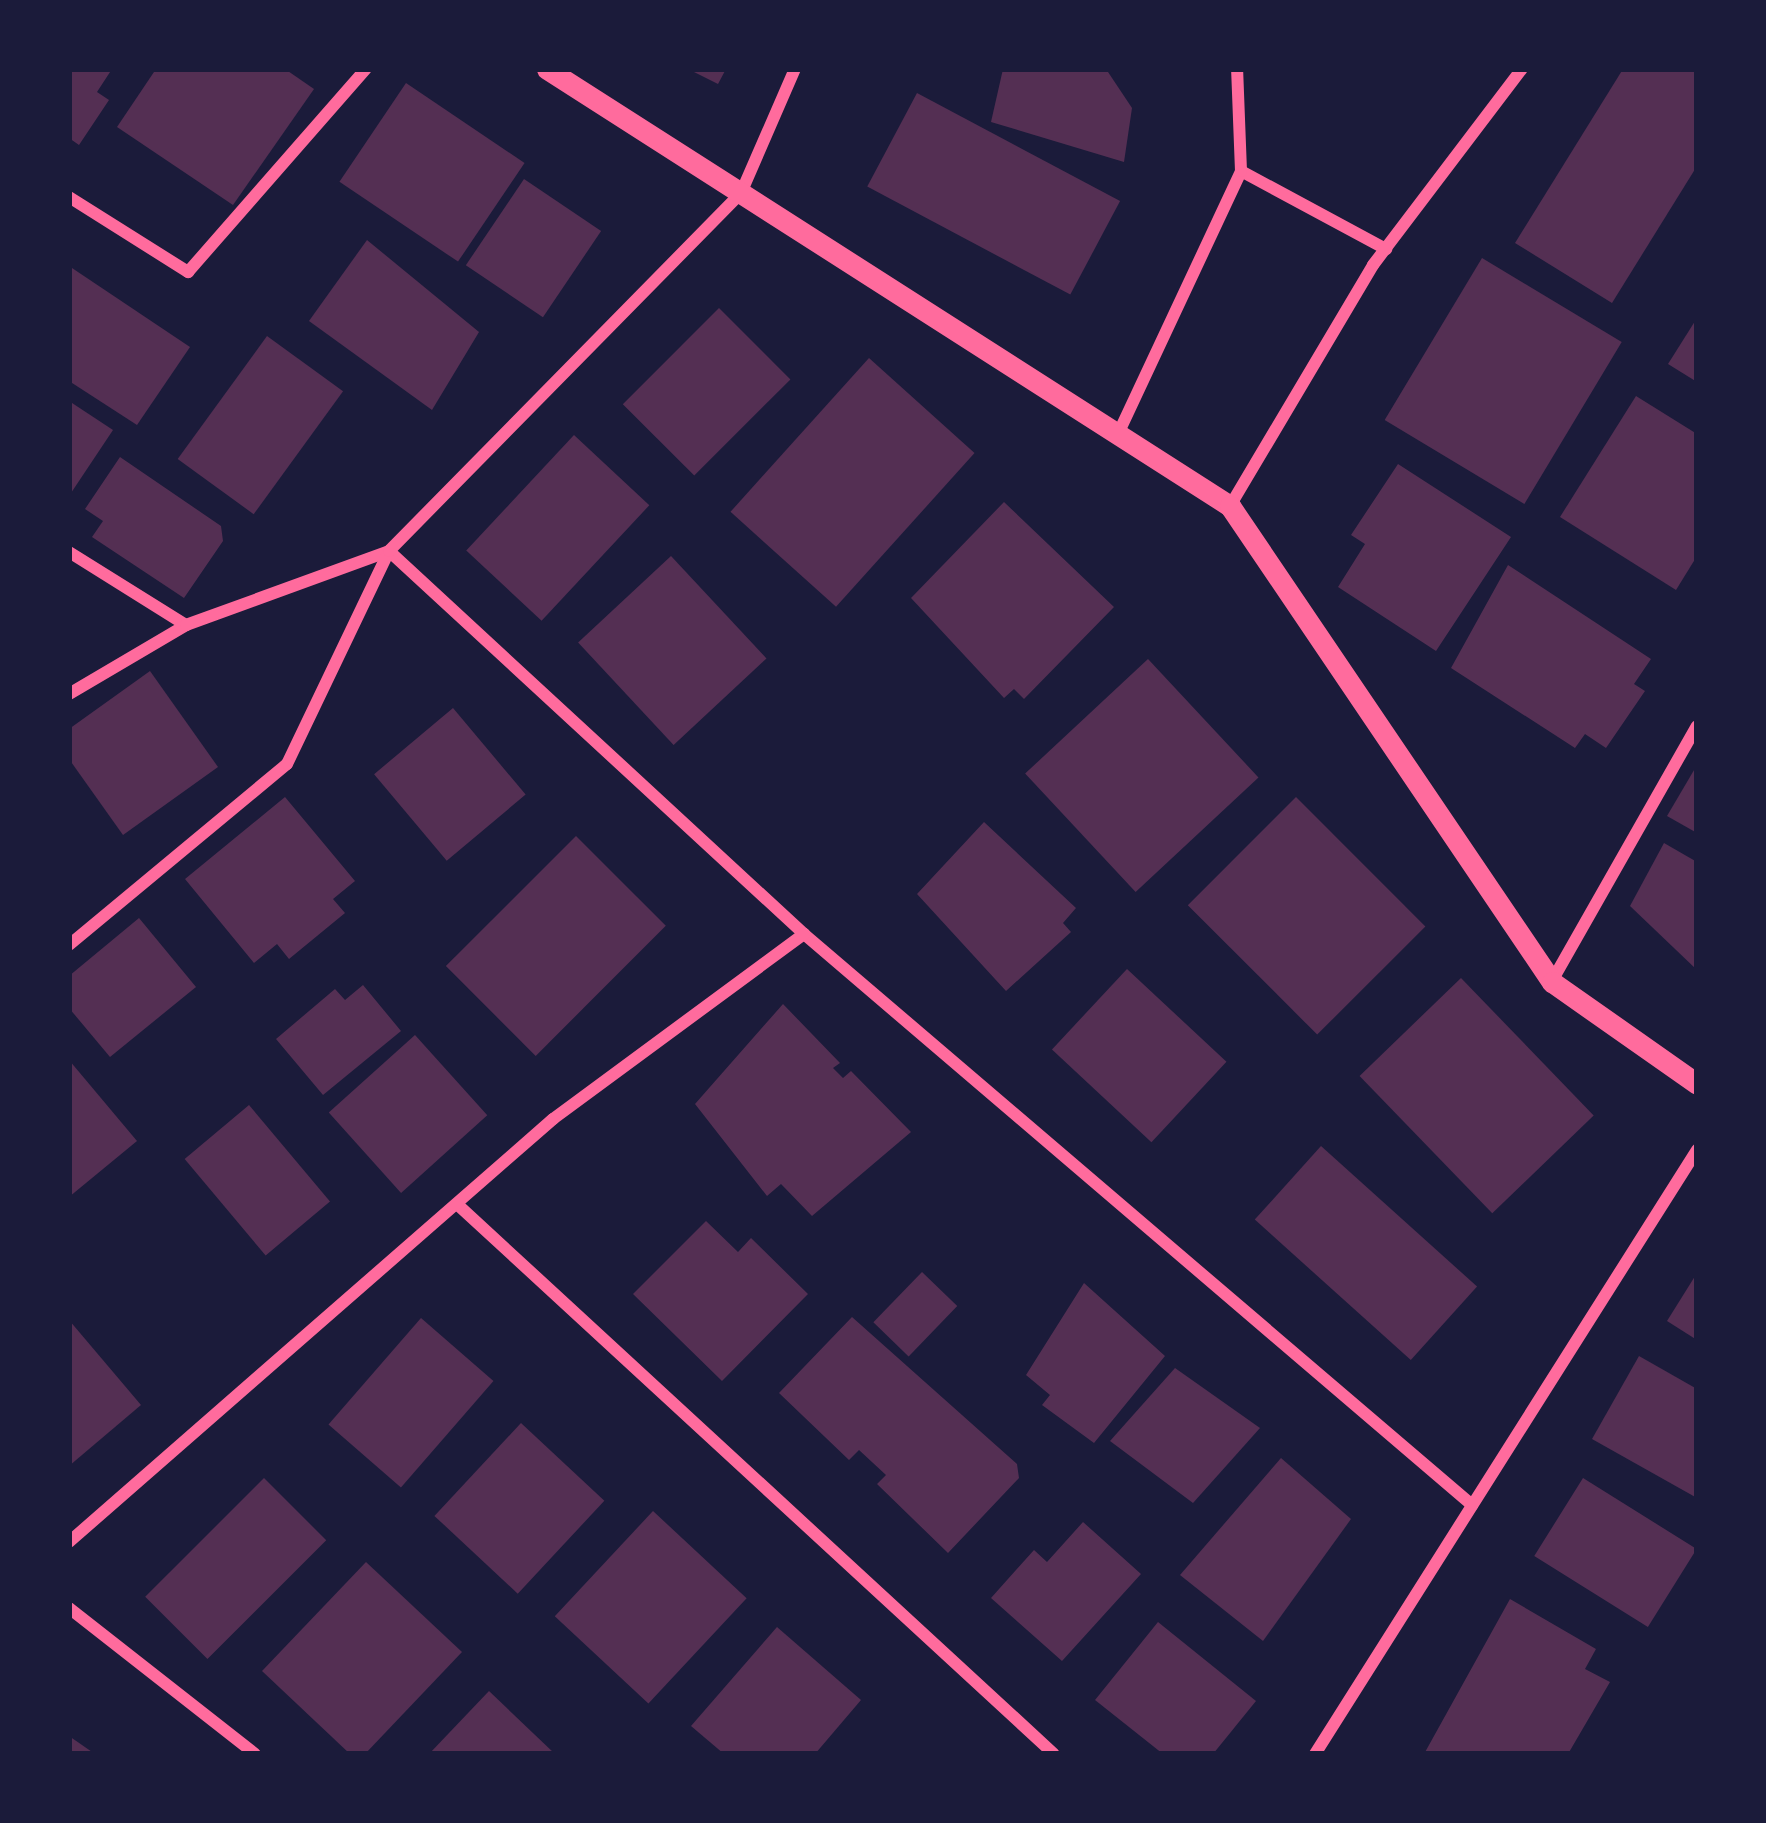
<!DOCTYPE html>
<style>
body{margin:0}
#map{position:relative;width:1766px;height:1823px;overflow:hidden;background:#1b1b3a;font-family:"DejaVu Sans",sans-serif}
div>[style]{position:absolute}
.building>*{inset:0;background:#542f53;transform-origin:0 0}
.minor>*{height:12px;margin:-6px;padding:0 6px;transform-origin:6px;border-radius:6px;background:#ff6b9d}
.tertiary>*{height:21px;margin:-10.5px;padding:0 10.5px;transform-origin:10.5px;border-radius:10.5px;background:#ff6b9d}
span{translate:-50% -50%;white-space:nowrap;text-align:center;line-height:1.15;-webkit-text-stroke:9px #1b1b3a;paint-order:stroke}
.frame{position:absolute;inset:0;border:72px solid #1b1b3a;pointer-events:none}
</style>
<div id="map">
<div class="building">
<i style="clip-path:polygon(69px 69px,112px 69px,97px 92px,109px 100px,79px 145px,69px 138px)"></i>
<i style="clip-path:polygon(156px 69px,285px 69px,314px 89px,233px 205px,117px 127px)"></i>
<i style="clip-path:polygon(688px 69px,726px 69px,718px 84px)"></i>
<i style="clip-path:polygon(1003px 69px,1106px 69px,1132px 108px,1124px 162px,991px 122px)"></i>
<i style="clip-path:polygon(1623px 69px,1697px 69px,1697px 166px,1612px 303px,1515px 243px)"></i>
<i style="left:406px;top:83px;width:143px;height:119px;rotate:34deg"></i>
<i style="left:917px;top:93px;width:230px;height:106px;rotate:28deg"></i>
<i style="left:524px;top:179px;width:93px;height:104px;rotate:34deg"></i>
<i style="clip-path:polygon(367px 240px,479px 332px,432px 410px,309px 321px)"></i>
<i style="left:1482px;top:258px;width:163px;height:189px;rotate:31deg"></i>
<i style="clip-path:polygon(69px 266px,190px 347px,137px 425px,69px 381px)"></i>
<i style="left:719px;top:308px;width:101px;height:136px;rotate:45deg"></i>
<i style="clip-path:polygon(1697px 318px,1697px 382px,1668px 364px)"></i>
<i style="left:267px;top:336px;width:94px;height:152px;rotate:36deg"></i>
<i style="left:869px;top:358px;width:142px;height:207px;rotate:42deg"></i>
<i style="clip-path:polygon(1636px 396px,1697px 434px,1697px 556px,1676px 590px,1560px 517px)"></i>
<i style="clip-path:polygon(69px 401px,113px 430px,69px 496px)"></i>
<i style="left:574px;top:435px;width:103px;height:158px;rotate:43deg"></i>
<i style="clip-path:polygon(120px 457px,221px 526px,223px 541px,184px 598px,92px 537px,103px 521px,85px 509px)"></i>
<i style="clip-path:polygon(1398px 464px,1511px 537px,1436px 651px,1338px 587px,1365px 544px,1351px 535px)"></i>
<i style="clip-path:polygon(1004px 502px,1114px 607px,1024px 699px,1014px 689px,1004px 698px,911px 598px)"></i>
<i style="left:671px;top:556px;width:140px;height:127px;rotate:47deg"></i>
<i style="clip-path:polygon(1508px 565px,1651px 659px,1634px 684px,1645px 691px,1606px 748px,1585px 734px,1575px 748px,1451px 668px)"></i>
<i style="left:1148px;top:659px;width:162px;height:168px;rotate:47deg"></i>
<i style="clip-path:polygon(150px 671px,218px 767px,123px 835px,69px 759px,69px 729px)"></i>
<i style="left:453px;top:708px;width:113px;height:103px;rotate:50deg"></i>
<i style="clip-path:polygon(1697px 765px,1697px 833px,1667px 816px)"></i>
<i style="clip-path:polygon(285px 797px,355px 881px,333px 899px,345px 913px,289px 959px,277px 944px,254px 963px,185px 879px)"></i>
<i style="left:1296px;top:797px;width:183px;height:153px;rotate:45deg"></i>
<i style="clip-path:polygon(984px 822px,1076px 908px,1063px 923px,1071px 932px,1006px 991px,917px 894px)"></i>
<i style="left:576px;top:836px;width:127px;height:184px;rotate:45deg"></i>
<i style="clip-path:polygon(1664px 843px,1697px 862px,1697px 970px,1630px 906px)"></i>
<i style="clip-path:polygon(139px 918px,196px 987px,110px 1057px,69px 1008px,69px 976px)"></i>
<i style="left:1127px;top:969px;width:136px;height:110px;rotate:43deg"></i>
<i style="left:1461px;top:978px;width:191px;height:141px;rotate:46deg"></i>
<i style="clip-path:polygon(363px 985px,401px 1031px,323px 1095px,276px 1039px,335px 989px,345px 1000px)"></i>
<i style="clip-path:polygon(783px 1004px,840px 1063px,833px 1068px,843px 1078px,851px 1071px,911px 1132px,812px 1216px,781px 1184px,767px 1196px,695px 1104px)"></i>
<i style="left:415px;top:1035px;width:108px;height:116px;rotate:48deg"></i>
<i style="clip-path:polygon(69px 1060px,137px 1141px,69px 1197px)"></i>
<i style="left:249px;top:1105px;width:126px;height:84px;rotate:50deg"></i>
<i style="left:1321px;top:1146px;width:210px;height:99px;rotate:42deg"></i>
<i style="clip-path:polygon(706px 1221px,738px 1252px,751px 1238px,808px 1294px,722px 1381px,633px 1294px)"></i>
<i style="left:922px;top:1272px;width:49px;height:70px;rotate:44deg"></i>
<i style="clip-path:polygon(1697px 1273px,1697px 1340px,1667px 1321px)"></i>
<i style="clip-path:polygon(1084px 1283px,1165px 1356px,1094px 1443px,1042px 1405px,1050px 1395px,1026px 1375px)"></i>
<i style="clip-path:polygon(852px 1317px,1017px 1464px,1019px 1478px,948px 1553px,877px 1484px,886px 1475px,859px 1450px,849px 1460px,779px 1393px)"></i>
<i style="left:421px;top:1318px;width:96px;height:141px;rotate:41deg"></i>
<i style="clip-path:polygon(69px 1320px,141px 1405px,69px 1466px)"></i>
<i style="clip-path:polygon(1639px 1356px,1697px 1389px,1697px 1498px,1592px 1439px)"></i>
<i style="clip-path:polygon(1175px 1368px,1260px 1428px,1193px 1503px,1110px 1441px)"></i>
<i style="left:521px;top:1423px;width:114px;height:127px;rotate:43deg"></i>
<i style="clip-path:polygon(1281px 1458px,1351px 1519px,1263px 1641px,1180px 1575px)"></i>
<i style="left:264px;top:1478px;width:88px;height:168px;rotate:45deg"></i>
<i style="left:1583px;top:1478px;width:134px;height:92px;rotate:32deg"></i>
<i style="left:653px;top:1511px;width:128px;height:144px;rotate:43deg"></i>
<i style="clip-path:polygon(1083px 1522px,1141px 1574px,1062px 1661px,991px 1598px,1034px 1550px,1047px 1562px)"></i>
<i style="clip-path:polygon(366px 1562px,462px 1652px,365px 1754px,350px 1754px,262px 1671px)"></i>
<i style="clip-path:polygon(1510px 1599px,1596px 1649px,1585px 1669px,1610px 1682px,1568px 1754px,1424px 1754px)"></i>
<i style="clip-path:polygon(1158px 1622px,1256px 1701px,1213px 1754px,1163px 1754px,1095px 1700px)"></i>
<i style="clip-path:polygon(777px 1627px,861px 1700px,815px 1754px,724px 1754px,691px 1726px)"></i>
<i style="clip-path:polygon(489px 1691px,555px 1754px,429px 1754px)"></i>
<i style="clip-path:polygon(69px 1736px,95px 1754px,69px 1754px)"></i>
</div>
<div class="minor">
<i style="left:1241px;top:171px;width:165px;rotate:28.3deg"></i>
<i style="left:69px;top:197px;width:141px;rotate:32.2deg"></i>
<i style="left:188px;top:272px;width:270px;rotate:-48.8deg"></i>
<i style="left:1118px;top:434px;width:290px;rotate:-64.9deg"></i>
<i style="left:1241px;top:171px;width:102px;rotate:-92.2deg"></i>
<i style="left:1230px;top:506px;width:280px;rotate:-59.3deg"></i>
<i style="left:1373px;top:265px;width:246px;rotate:-52.8deg"></i>
<i style="left:69px;top:552px;width:138px;rotate:32deg"></i>
<i style="left:69px;top:694px;width:136px;rotate:-30.5deg"></i>
<i style="left:186px;top:625px;width:216px;rotate:-20deg"></i>
<i style="left:389px;top:551px;width:565px;rotate:42.7deg"></i>
<i style="left:804px;top:934px;width:879px;rotate:40.52deg"></i>
<i style="left:69px;top:945px;width:283px;rotate:-39.7deg"></i>
<i style="left:287px;top:764px;width:236px;rotate:-64.4deg"></i>
<i style="left:389px;top:551px;width:502px;rotate:-45.48deg"></i>
<i style="left:741px;top:193px;width:135px;rotate:-66.5deg"></i>
<i style="left:1552px;top:981px;width:293px;rotate:-60.4deg"></i>
<i style="left:458px;top:1205px;width:810px;rotate:42.65deg"></i>
<i style="left:69px;top:1542px;width:643px;rotate:-41.15deg"></i>
<i style="left:553px;top:1119px;width:312px;rotate:-36.4deg"></i>
<i style="left:69px;top:1608px;width:236px;rotate:38.1deg"></i>
<i style="left:1315px;top:1754px;width:715px;rotate:-57.69deg"></i>
</div>
<div class="tertiary">
<i style="left:547px;top:69px;width:811px;rotate:32.61deg"></i>
<i style="left:1230px;top:506px;width:575px;rotate:55.92deg"></i>
<i style="left:1552px;top:982px;width:177px;rotate:35.1deg"></i>
</div>
<div class="frame"></div>
</div>
